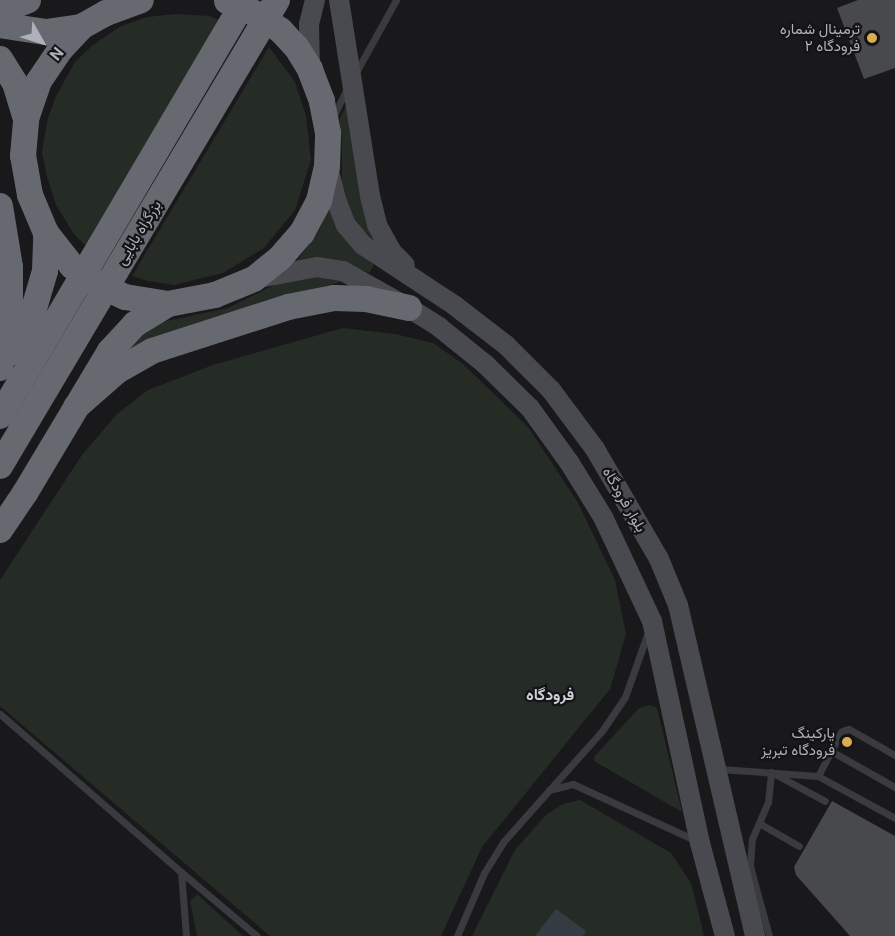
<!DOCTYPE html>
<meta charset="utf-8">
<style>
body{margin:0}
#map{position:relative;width:895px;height:936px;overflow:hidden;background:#19191b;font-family:Roboto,Vazirmatn,sans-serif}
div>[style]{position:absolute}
.green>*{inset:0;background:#252c26}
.water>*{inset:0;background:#343c42}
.building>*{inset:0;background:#48494d}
.lane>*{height:7px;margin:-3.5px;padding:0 3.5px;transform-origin:3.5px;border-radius:3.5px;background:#3a3b3f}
.secondary>*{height:20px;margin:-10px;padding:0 10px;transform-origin:10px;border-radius:10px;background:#494a4f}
.highway>*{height:26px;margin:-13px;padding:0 13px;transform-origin:13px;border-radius:13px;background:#676970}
.highway-bridge>*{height:26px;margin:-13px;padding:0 13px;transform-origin:13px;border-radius:13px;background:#676970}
.dots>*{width:16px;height:16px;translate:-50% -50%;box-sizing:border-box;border:3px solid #141416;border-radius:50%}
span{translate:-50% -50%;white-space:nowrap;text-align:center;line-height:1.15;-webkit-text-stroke:4.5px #141416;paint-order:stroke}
.poi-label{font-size:15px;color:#adb1b9}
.right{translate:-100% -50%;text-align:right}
.street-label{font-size:15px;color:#adb1b9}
.neighbourhood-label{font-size:16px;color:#cdcfd5;font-weight:700}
.north{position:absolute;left:12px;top:12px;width:60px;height:60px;-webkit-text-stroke:4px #141416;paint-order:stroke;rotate:129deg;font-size:16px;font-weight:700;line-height:24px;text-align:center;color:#adb1b9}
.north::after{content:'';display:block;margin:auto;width:21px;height:27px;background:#adb1b9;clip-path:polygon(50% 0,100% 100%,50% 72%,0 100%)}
</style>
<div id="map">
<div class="green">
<i style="clip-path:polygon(176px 14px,209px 16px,222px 21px,87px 247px,74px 234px,56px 205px,47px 176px,42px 152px,48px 118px,56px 96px,75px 62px,93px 45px,121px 26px,147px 17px)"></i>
<i style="clip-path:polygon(269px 47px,295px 82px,306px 116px,311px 160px,295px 210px,264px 248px,223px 273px,174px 285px,148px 281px,132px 276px)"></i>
<i style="clip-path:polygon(348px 102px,369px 229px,376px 244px,352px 218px,342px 194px,342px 137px,339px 120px)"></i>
<i style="clip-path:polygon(330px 206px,350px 244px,374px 265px,369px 273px,355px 267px,295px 263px,317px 234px)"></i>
<i style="clip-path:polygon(311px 276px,343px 281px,167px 336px,120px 354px,143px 332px,162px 322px,228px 308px,278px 283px)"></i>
<i style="clip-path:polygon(343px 328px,395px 334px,433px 343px,463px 364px,528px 427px,577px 501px,615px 580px,626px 634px,610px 689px,482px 847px,441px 936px,270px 936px,0 706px,0 580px,82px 455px,117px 414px,148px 390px,213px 365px)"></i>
<i style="clip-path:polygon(650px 705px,656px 707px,658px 712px,682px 812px,594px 761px,594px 757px,639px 708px)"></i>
<i style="clip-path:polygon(580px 800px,671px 853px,691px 883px,704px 936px,472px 936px,515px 850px,546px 815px,563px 804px)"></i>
<i style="clip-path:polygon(198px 894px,198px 895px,243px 936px,197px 936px,190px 901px)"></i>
</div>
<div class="water">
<i style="clip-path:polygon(556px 909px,586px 931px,583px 936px,535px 936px)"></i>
</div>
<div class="building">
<i style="clip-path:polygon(858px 0,895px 0,895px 68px,864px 79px,837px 8px)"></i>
<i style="clip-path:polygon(832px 801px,895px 836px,895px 936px,850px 936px,796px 875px,794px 867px)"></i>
</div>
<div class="lane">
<i style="left:355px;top:74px;width:85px;rotate:-61deg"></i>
<i style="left:333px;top:117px;width:34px;rotate:-64deg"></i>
<i style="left:0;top:714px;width:240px;rotate:41.1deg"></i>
<i style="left:181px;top:872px;width:64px;rotate:85.5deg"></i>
<i style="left:831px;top:751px;width:73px;rotate:29.4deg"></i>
<i style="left:719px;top:769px;width:99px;rotate:4deg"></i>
<i style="left:818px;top:776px;width:88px;rotate:28.6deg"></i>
<i style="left:818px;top:776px;width:50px;rotate:-62.4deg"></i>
<i style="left:841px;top:732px;width:4px;rotate:-27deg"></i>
<i style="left:845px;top:730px;width:4px;rotate:-14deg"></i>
<i style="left:849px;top:729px;width:53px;rotate:29.5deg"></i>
<i style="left:549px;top:790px;width:25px;rotate:-14deg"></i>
<i style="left:573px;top:784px;width:134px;rotate:24.7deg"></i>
<i style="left:759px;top:823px;width:46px;rotate:29.9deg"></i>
<i style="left:181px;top:872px;width:99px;rotate:40.1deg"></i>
<i style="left:457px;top:936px;width:69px;rotate:-66.8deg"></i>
<i style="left:484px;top:873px;width:36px;rotate:-58deg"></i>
<i style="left:503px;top:842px;width:149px;rotate:-48.3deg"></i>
<i style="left:602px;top:731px;width:41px;rotate:-55.9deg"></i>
<i style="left:625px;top:697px;width:69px;rotate:-70.5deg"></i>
<i style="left:769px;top:936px;width:73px;rotate:-105.2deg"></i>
<i style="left:750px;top:866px;width:27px;rotate:-86deg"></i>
<i style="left:752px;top:839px;width:40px;rotate:-66.6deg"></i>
<i style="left:768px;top:802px;width:30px;rotate:-84deg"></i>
<i style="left:771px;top:772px;width:61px;rotate:28.2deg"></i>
</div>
<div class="secondary">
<i style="left:339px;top:0;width:198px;rotate:81deg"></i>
<i style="left:370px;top:196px;width:30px;rotate:76deg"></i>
<i style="left:377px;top:225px;width:31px;rotate:61deg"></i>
<i style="left:392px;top:252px;width:18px;rotate:45deg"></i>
<i style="left:310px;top:69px;width:45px;rotate:-91.3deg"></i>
<i style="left:309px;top:24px;width:25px;rotate:-76deg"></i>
<i style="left:328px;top:167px;width:36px;rotate:76deg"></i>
<i style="left:337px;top:202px;width:25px;rotate:69deg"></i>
<i style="left:346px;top:225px;width:26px;rotate:50deg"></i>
<i style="left:363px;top:245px;width:109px;rotate:33.4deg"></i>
<i style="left:454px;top:305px;width:66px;rotate:37.6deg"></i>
<i style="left:506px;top:345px;width:64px;rotate:45deg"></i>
<i style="left:551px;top:390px;width:74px;rotate:53.3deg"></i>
<i style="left:595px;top:449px;width:127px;rotate:59.8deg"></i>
<i style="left:659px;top:559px;width:50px;rotate:67.6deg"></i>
<i style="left:678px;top:605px;width:340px;rotate:76.9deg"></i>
<i style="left:259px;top:278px;width:59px;rotate:-10.7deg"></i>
<i style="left:317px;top:267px;width:26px;rotate:9deg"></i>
<i style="left:343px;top:271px;width:76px;rotate:29.3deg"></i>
<i style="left:409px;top:308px;width:36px;rotate:32deg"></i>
<i style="left:439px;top:327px;width:59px;rotate:38.8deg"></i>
<i style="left:485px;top:364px;width:63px;rotate:44.4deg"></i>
<i style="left:530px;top:408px;width:67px;rotate:54.2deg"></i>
<i style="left:569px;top:462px;width:65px;rotate:58.3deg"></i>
<i style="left:603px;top:517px;width:115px;rotate:64.8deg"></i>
<i style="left:652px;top:621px;width:227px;rotate:77.8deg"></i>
<i style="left:700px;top:843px;width:96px;rotate:75deg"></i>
</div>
<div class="highway">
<i style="left:0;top:11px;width:30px;rotate:-21deg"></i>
<i style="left:0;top:25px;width:47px;rotate:8.7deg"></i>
<i style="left:46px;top:32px;width:35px;rotate:-8deg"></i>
<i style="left:0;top:59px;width:28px;rotate:58deg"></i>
<i style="left:15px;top:83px;width:38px;rotate:73deg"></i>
<i style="left:0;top:206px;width:62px;rotate:80.7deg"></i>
<i style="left:10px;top:267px;width:46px;rotate:90deg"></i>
<i style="left:10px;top:313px;width:56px;rotate:100.3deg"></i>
<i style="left:72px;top:266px;width:42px;rotate:-128.2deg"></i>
<i style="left:46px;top:233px;width:41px;rotate:-112.8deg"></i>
<i style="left:30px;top:195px;width:40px;rotate:-100deg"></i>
<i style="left:23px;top:156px;width:37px;rotate:-85deg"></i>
<i style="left:26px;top:119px;width:40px;rotate:-71.1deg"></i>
<i style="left:39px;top:81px;width:36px;rotate:-56deg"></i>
<i style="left:59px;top:51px;width:33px;rotate:-47deg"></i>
<i style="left:81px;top:27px;width:29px;rotate:-29deg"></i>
<i style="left:106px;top:13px;width:37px;rotate:-20deg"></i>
<i style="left:125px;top:297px;width:44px;rotate:9.2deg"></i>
<i style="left:168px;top:304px;width:48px;rotate:-10.8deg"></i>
<i style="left:215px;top:295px;width:42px;rotate:-22.3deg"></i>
<i style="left:254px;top:279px;width:33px;rotate:-39deg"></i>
<i style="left:280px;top:258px;width:33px;rotate:-49deg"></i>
<i style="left:302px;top:233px;width:36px;rotate:-62deg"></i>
<i style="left:319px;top:201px;width:36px;rotate:-77deg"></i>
<i style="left:327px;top:166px;width:33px;rotate:-88deg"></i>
<i style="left:328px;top:133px;width:33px;rotate:-101deg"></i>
<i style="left:322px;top:101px;width:34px;rotate:-111deg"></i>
<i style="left:310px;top:69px;width:26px;rotate:-122deg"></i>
<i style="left:296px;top:47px;width:23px;rotate:-133deg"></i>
<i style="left:8px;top:354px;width:49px;rotate:-59.2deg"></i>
<i style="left:33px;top:312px;width:43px;rotate:-73.7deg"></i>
<i style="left:45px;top:271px;width:38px;rotate:-88deg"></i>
<i style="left:76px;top:407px;width:55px;rotate:-41.3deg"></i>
<i style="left:117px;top:371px;width:40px;rotate:-29.7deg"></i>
<i style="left:152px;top:351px;width:143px;rotate:-17.9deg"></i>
<i style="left:288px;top:307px;width:47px;rotate:-11.1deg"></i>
<i style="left:334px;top:298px;width:32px;rotate:2deg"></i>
<i style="left:366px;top:299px;width:44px;rotate:11.8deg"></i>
<i style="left:0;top:416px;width:483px;rotate:-59.5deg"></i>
<i style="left:0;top:466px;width:542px;rotate:-59.27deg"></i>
<i style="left:0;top:530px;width:45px;rotate:-56deg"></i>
<i style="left:25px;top:493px;width:165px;rotate:-59.1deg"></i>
<i style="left:110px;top:351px;width:37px;rotate:-47deg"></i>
<i style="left:135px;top:324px;width:39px;rotate:-31deg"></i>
</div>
<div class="highway-bridge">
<i style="left:227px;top:1px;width:30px;rotate:24deg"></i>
<i style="left:254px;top:13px;width:31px;rotate:33deg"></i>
<i style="left:72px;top:266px;width:29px;rotate:36deg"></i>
<i style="left:95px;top:283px;width:33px;rotate:25deg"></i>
</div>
<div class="dots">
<i style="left:872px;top:38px;background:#dcad50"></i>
<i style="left:847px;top:742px;background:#dcad50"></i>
</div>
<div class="poi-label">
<span class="right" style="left:860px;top:38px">ترمينال شماره<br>۲ فرودگاه</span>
<span class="right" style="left:835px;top:742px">پارکینگ<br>فرودگاه تبریز</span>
</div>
<div class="street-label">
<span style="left:139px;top:233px;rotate:-59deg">بزرگراه بابایی</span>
<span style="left:624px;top:500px;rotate:60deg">بلوار فرودگاه</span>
</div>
<div class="neighbourhood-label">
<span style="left:550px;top:695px">فرودگاه</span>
</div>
<div class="north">N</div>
</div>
